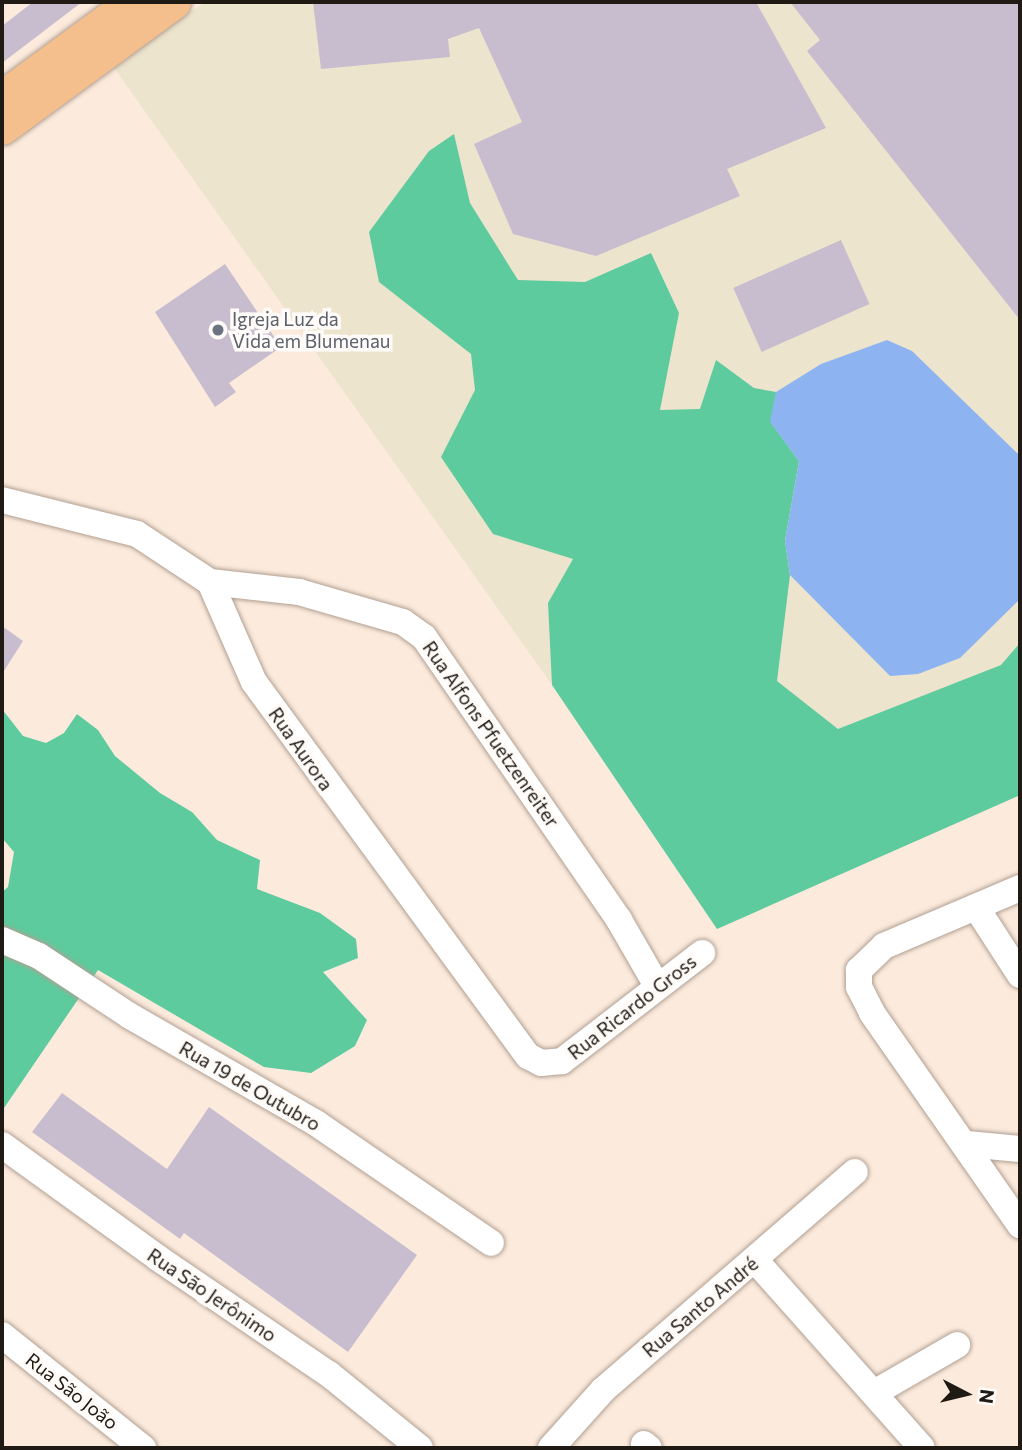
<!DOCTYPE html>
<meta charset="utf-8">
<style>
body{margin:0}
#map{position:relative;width:1022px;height:1450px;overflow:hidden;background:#fcebdd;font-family:Commissioner,sans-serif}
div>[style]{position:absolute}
.industrial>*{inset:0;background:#ede4ce}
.forest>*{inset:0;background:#5dcb9d}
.water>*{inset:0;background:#8eb3f1}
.building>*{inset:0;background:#c8bdce;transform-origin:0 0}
.roads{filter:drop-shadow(0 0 2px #b1a093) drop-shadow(0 0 2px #b1a093)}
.minor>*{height:26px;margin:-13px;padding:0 13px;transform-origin:13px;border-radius:13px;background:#fff}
.major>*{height:33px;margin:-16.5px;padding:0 16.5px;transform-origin:16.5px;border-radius:16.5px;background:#f4bf8c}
.dots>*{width:19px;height:19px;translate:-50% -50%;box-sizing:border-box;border:4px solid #fefbf8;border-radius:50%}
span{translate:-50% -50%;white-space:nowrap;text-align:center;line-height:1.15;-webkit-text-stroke:7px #fefbf8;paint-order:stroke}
.worship-label{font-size:19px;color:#5b616d}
.left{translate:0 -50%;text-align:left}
.street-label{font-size:19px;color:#201a15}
.frame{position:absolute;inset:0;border:4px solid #201a15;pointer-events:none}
.north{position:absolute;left:931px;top:1359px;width:70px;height:70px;-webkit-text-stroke:5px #fefbf8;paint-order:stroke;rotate:97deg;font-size:19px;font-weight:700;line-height:28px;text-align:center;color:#201a15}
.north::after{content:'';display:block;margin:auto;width:24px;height:32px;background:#201a15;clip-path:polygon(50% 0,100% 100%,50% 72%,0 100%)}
</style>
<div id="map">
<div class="industrial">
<i style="clip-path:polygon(205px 2px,1020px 2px,1020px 795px,717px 929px,552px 685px,112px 65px)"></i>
</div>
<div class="forest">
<i style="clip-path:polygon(454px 134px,470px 203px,518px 280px,585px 282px,651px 253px,679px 313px,660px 410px,700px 409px,716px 360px,754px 388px,776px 392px,774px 427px,799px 461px,785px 541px,790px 575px,777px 681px,838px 729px,1001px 665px,1020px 643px,1020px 795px,717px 929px,552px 685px,548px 603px,573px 559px,493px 534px,441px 457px,475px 390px,471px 354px,379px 282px,369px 232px,429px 151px)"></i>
<i style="clip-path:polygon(2px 709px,23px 736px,46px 743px,64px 733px,77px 714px,98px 730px,115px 756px,160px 793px,192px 812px,217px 840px,260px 860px,257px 889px,320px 913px,356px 939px,358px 958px,323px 972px,367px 1020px,355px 1046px,311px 1073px,264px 1067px,98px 970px,2px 1111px,2px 892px,8px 887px,14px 852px,2px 838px)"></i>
</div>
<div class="water">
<i style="clip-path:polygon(887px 340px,912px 351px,1020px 456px,1020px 599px,960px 658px,918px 674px,890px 676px,790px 575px,785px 541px,799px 461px,770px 422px,776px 392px,821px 364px)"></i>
</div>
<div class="building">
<i style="clip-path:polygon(33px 2px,82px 2px,2px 63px,2px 26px)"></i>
<i style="clip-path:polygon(313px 2px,756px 2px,826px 128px,727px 169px,740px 196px,596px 256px,513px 234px,474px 144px,522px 122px,479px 28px,448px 39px,450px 57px,321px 69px)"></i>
<i style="clip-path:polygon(790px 2px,1020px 2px,1020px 320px,807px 51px,820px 40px)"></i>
<i style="left:841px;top:240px;width:70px;height:118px;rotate:66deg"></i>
<i style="clip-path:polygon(225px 264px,281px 347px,229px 383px,236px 392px,215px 407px,155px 312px)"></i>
<i style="clip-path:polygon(2px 626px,23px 641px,2px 674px)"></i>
<i style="clip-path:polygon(62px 1093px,167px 1169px,209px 1107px,417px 1255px,348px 1352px,184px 1233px,180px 1239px,32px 1132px)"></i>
</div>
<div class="roads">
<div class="minor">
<i style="left:2px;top:500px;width:139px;rotate:14.1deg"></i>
<i style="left:137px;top:534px;width:87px;rotate:33.3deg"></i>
<i style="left:210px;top:582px;width:109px;rotate:66.3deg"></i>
<i style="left:254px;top:682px;width:464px;rotate:53.8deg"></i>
<i style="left:528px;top:1056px;width:15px;rotate:28deg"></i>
<i style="left:541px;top:1063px;width:21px;rotate:-5deg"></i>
<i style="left:562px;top:1061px;width:177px;rotate:-37.6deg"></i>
<i style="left:210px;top:582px;width:90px;rotate:6.4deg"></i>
<i style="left:299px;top:592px;width:108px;rotate:16.1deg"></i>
<i style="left:403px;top:622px;width:26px;rotate:36deg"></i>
<i style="left:424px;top:637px;width:344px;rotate:55.4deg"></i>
<i style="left:619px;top:920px;width:74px;rotate:60deg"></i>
<i style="left:1020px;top:888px;width:148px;rotate:156.9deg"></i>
<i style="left:884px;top:946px;width:35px;rotate:136deg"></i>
<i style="left:859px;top:970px;width:17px;rotate:90deg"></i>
<i style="left:859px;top:987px;width:29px;rotate:63deg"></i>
<i style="left:872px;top:1013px;width:259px;rotate:55.1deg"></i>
<i style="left:976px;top:907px;width:81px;rotate:57.1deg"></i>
<i style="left:2px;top:940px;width:40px;rotate:23.4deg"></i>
<i style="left:39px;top:956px;width:109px;rotate:33.4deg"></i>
<i style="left:130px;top:1016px;width:215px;rotate:29.9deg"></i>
<i style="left:316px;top:1123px;width:212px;rotate:34.4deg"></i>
<i style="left:967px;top:1144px;width:53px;rotate:5.4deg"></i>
<i style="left:2px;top:1145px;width:193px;rotate:35.9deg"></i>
<i style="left:158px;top:1258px;width:207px;rotate:34.2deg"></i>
<i style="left:329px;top:1374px;width:117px;rotate:39.1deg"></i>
<i style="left:755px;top:1260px;width:251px;rotate:48.4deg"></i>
<i style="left:2px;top:1335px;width:181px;rotate:38.7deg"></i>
<i style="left:874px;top:1393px;width:96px;rotate:-30deg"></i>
<i style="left:644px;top:1444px;width:6px;rotate:39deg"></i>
<i style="left:551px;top:1448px;width:78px;rotate:-48.1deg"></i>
<i style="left:603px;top:1390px;width:333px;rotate:-40.9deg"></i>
</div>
<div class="major">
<i style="left:2px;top:97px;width:161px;rotate:-36.2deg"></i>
<i style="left:2px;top:128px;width:213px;rotate:-36.2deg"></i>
</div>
</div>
<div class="dots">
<i style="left:218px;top:330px;background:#6b7280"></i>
</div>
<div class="worship-label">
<span class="left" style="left:232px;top:330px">Igreja Luz da<br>Vida em Blumenau</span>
</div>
<div class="street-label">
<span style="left:491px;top:734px;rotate:55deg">Rua Alfons Pfuetzenreiter</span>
<span style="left:301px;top:749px;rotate:55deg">Rua Aurora</span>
<span style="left:632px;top:1007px;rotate:-38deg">Rua Ricardo Gross</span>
<span style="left:250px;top:1086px;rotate:30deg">Rua 19 de Outubro</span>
<span style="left:212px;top:1295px;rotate:34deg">Rua São Jerônimo</span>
<span style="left:700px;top:1307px;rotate:-40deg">Rua Santo André</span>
<span style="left:72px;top:1391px;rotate:38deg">Rua São João</span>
</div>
<div class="frame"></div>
<div class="north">N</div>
</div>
